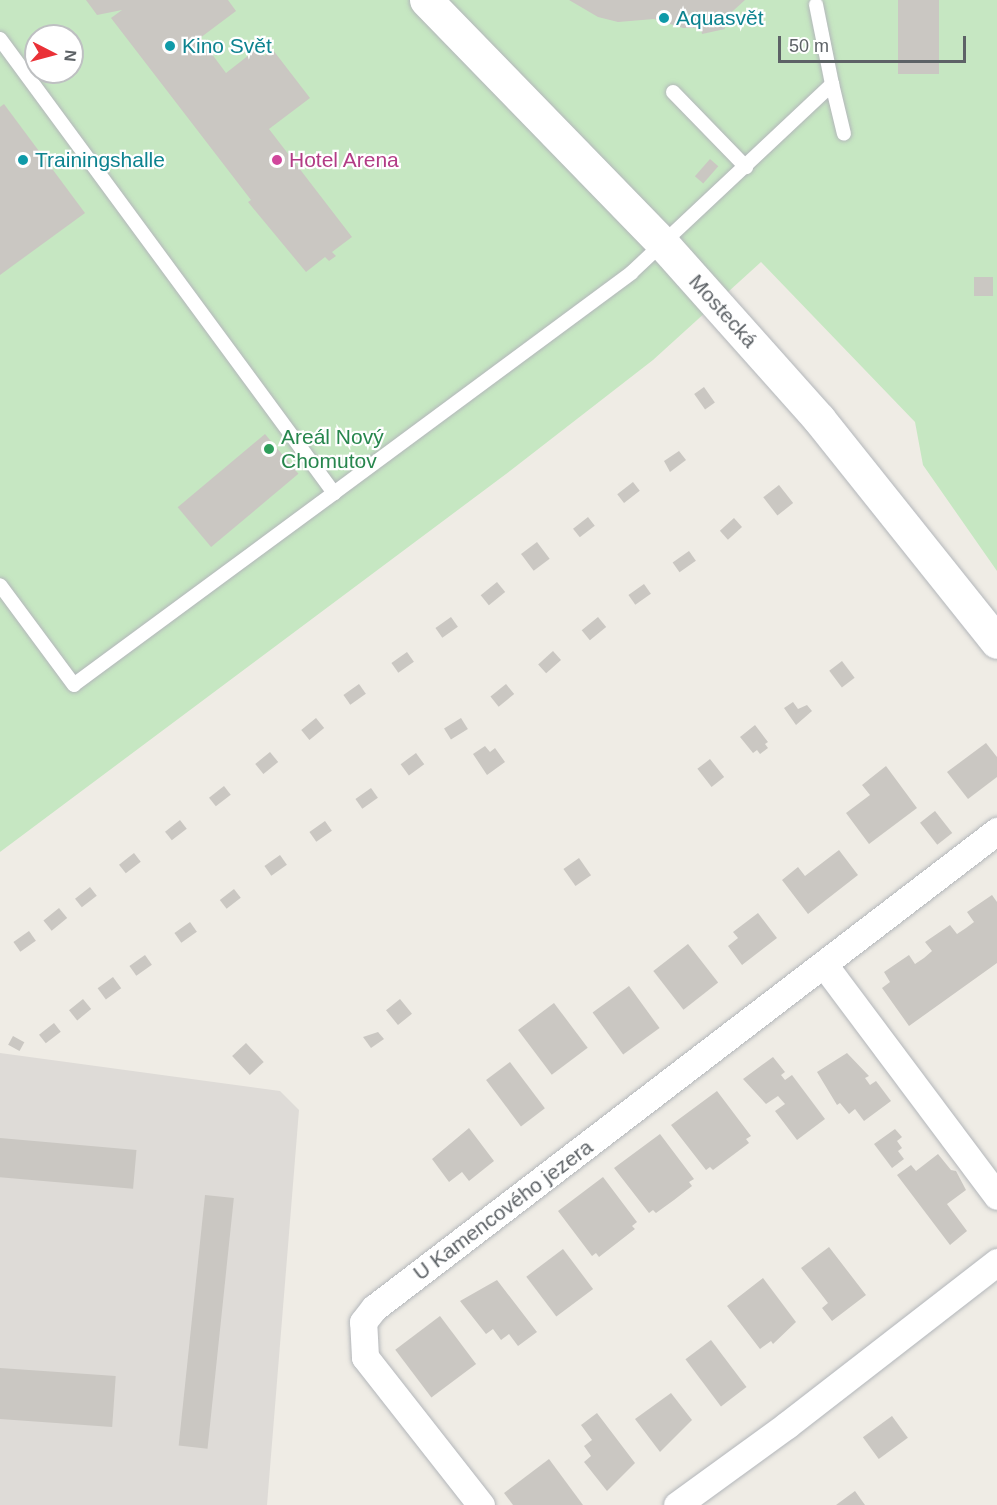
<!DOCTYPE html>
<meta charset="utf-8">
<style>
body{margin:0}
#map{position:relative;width:997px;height:1505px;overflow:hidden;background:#efece5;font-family:Arial,sans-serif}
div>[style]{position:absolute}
.industrial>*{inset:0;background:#dedbd7}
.green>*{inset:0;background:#c6e7c2}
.building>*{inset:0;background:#cac7c2;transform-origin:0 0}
.roads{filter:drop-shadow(0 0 2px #b3b6ba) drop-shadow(0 0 2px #b3b6ba)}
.service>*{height:14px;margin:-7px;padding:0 7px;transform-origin:7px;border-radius:7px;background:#fff}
.minor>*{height:27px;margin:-13.5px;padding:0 13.5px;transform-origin:13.5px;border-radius:13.5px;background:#fff}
.tertiary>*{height:33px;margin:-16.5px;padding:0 16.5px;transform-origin:16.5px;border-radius:16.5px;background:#fff}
.dots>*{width:16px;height:16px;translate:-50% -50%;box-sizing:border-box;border:3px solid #fff;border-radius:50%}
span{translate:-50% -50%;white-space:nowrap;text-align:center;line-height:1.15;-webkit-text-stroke:4.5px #fff;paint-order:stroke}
.culture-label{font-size:21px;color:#0d838f}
.left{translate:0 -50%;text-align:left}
.hotel-label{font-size:21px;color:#b23c85}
.street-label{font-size:21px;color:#5d6266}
.leisure-label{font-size:21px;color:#27864d}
.north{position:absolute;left:24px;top:24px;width:60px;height:60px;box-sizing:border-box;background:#fff;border:2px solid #bec0c2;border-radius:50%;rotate:96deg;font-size:16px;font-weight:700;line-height:24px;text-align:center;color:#5d6266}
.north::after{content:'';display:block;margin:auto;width:21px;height:27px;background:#ea3137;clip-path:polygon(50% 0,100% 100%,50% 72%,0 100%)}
.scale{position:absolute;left:778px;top:36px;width:188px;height:27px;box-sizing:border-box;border:3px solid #5d6266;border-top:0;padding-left:8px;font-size:18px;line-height:21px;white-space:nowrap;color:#5d6266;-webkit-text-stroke:4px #fff;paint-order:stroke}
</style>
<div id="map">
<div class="industrial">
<i style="clip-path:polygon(0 1053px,280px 1091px,299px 1110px,267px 1505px,0 1505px)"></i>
</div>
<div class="green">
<i style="clip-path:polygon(evenodd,0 0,997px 0,997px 571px,923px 465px,915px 422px,761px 262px,653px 360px,506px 474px,0 852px,0 0,36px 36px,72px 36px,72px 72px,36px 72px,36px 36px)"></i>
</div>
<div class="building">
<i style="clip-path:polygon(86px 0,228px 0,236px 11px,200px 38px,226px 73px,258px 48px,264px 56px,273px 50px,310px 98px,269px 129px,352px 237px,332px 252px,336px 256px,329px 261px,325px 257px,306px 272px,248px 202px,251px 200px,111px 18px,122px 10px,97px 15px)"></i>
<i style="clip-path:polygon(569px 0,745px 0,723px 20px,725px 29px,702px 34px,701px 28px,683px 28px,654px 19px,618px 22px,598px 17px)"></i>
<i style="left:898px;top:0;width:41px;height:74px"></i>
<i style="clip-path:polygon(4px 104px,85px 213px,0 275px,0 107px)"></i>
<i style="left:710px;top:159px;width:11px;height:23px;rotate:41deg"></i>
<i style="left:993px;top:277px;width:19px;height:19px;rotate:90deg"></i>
<i style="left:704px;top:387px;width:19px;height:12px;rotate:55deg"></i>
<i style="left:265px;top:434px;width:52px;height:114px;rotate:50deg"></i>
<i style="clip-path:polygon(679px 451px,686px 460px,670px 472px,664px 461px)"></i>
<i style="left:633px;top:482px;width:11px;height:20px;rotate:52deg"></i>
<i style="left:779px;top:485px;width:23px;height:20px;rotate:52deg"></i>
<i style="left:588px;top:517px;width:11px;height:19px;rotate:52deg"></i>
<i style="left:734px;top:518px;width:12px;height:19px;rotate:48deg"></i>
<i style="left:537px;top:542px;width:21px;height:20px;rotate:53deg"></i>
<i style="left:689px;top:551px;width:12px;height:20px;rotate:55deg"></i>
<i style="left:497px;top:582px;width:13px;height:21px;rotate:51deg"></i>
<i style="left:644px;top:584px;width:12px;height:19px;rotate:55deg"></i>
<i style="left:451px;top:617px;width:12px;height:19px;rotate:55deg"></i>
<i style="left:598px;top:617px;width:13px;height:21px;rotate:51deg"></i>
<i style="left:553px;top:651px;width:12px;height:20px;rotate:48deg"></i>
<i style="left:407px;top:652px;width:12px;height:19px;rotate:55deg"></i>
<i style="left:842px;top:661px;width:21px;height:16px;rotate:53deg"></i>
<i style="left:359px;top:684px;width:12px;height:19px;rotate:55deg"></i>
<i style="left:506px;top:684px;width:13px;height:20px;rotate:51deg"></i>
<i style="clip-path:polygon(793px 702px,798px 709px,807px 705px,812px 711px,796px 725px,784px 708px)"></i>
<i style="left:316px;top:718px;width:13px;height:19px;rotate:51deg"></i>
<i style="left:461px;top:718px;width:13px;height:20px;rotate:58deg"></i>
<i style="clip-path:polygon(755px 725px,768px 742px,765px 744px,768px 748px,760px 754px,757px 750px,753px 753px,740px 737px)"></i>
<i style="clip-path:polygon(986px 743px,997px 757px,997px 777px,968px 799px,947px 772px)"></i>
<i style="clip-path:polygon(485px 746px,490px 752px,495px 748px,505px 762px,487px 775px,473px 754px)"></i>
<i style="left:270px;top:752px;width:13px;height:19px;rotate:51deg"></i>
<i style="left:416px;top:753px;width:14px;height:19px;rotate:54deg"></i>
<i style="left:710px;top:759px;width:23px;height:16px;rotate:52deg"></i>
<i style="clip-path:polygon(886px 766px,917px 808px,869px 844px,846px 813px,870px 795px,862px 785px)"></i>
<i style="left:224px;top:786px;width:11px;height:19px;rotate:52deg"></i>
<i style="left:371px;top:788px;width:12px;height:19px;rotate:55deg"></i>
<i style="left:935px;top:811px;width:28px;height:19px;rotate:52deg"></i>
<i style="left:180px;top:820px;width:11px;height:19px;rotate:52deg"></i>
<i style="left:325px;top:821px;width:12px;height:19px;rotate:55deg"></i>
<i style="clip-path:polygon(839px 850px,858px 875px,808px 914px,782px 880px,798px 867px,805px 876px)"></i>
<i style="left:134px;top:853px;width:11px;height:19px;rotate:52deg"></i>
<i style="left:280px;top:855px;width:12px;height:19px;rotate:55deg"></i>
<i style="left:579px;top:858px;width:21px;height:19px;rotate:55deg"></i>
<i style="left:90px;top:887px;width:11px;height:19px;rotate:52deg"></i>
<i style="left:234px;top:889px;width:11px;height:18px;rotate:52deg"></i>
<i style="clip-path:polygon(992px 895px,997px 902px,997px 963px,909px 1026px,882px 988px,890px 982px,884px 972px,909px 955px,915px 964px,924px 958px,932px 951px,925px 942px,950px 925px,957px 934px,966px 928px,974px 922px,967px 912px)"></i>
<i style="left:59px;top:908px;width:13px;height:20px;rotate:51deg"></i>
<i style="clip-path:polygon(758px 913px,777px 938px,742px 965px,728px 946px,738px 938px,733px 932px)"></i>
<i style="left:190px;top:922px;width:12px;height:19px;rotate:55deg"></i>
<i style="left:29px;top:931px;width:12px;height:19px;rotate:55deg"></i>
<i style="left:688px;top:944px;width:49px;height:44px;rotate:52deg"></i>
<i style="left:145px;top:955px;width:12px;height:19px;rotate:55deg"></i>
<i style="left:113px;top:977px;width:14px;height:19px;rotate:54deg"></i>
<i style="left:629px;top:986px;width:52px;height:45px;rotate:54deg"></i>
<i style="left:83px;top:999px;width:13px;height:18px;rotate:51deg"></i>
<i style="left:400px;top:999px;width:19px;height:18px;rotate:51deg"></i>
<i style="left:554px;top:1003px;width:56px;height:45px;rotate:53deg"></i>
<i style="left:54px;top:1023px;width:11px;height:19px;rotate:52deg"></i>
<i style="clip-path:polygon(378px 1032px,384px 1039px,371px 1048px,363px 1037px)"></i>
<i style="left:13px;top:1036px;width:13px;height:10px;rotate:29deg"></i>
<i style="left:246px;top:1043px;width:26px;height:19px;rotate:47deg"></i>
<i style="clip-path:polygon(847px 1053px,869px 1076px,865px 1078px,870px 1085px,876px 1081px,891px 1101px,864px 1121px,855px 1109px,849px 1114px,840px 1103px,837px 1105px,817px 1072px)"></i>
<i style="clip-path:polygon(773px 1057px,785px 1072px,781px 1075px,785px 1080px,792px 1075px,825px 1119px,797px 1140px,775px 1111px,785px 1104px,778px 1096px,766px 1104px,743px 1079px)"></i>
<i style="left:510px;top:1062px;width:58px;height:30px;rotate:53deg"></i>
<i style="clip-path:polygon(717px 1091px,751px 1136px,746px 1139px,749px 1143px,713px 1170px,710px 1167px,706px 1170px,671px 1125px)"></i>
<i style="clip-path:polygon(469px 1128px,494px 1161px,469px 1181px,462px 1172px,449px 1182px,432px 1159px)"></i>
<i style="clip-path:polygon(895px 1129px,902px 1137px,897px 1141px,902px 1148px,898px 1151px,904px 1159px,892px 1168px,874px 1144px)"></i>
<i style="clip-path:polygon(660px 1134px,694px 1179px,689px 1182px,692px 1186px,674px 1200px,656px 1213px,653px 1210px,649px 1213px,614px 1168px)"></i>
<i style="left:0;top:1138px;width:137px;height:39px;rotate:5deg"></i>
<i style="clip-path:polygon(938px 1154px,951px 1170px,956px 1171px,966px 1190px,947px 1204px,967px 1231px,950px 1245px,897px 1175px,911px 1165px,916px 1171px)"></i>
<i style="clip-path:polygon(603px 1177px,637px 1222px,632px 1226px,635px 1229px,599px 1257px,596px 1253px,592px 1256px,558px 1211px)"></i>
<i style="left:205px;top:1195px;width:29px;height:252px;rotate:6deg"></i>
<i style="clip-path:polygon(829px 1247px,866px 1295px,832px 1321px,822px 1308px,828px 1303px,801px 1268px)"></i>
<i style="left:563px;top:1249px;width:50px;height:46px;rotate:53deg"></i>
<i style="clip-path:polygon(763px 1278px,796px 1322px,773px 1344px,771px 1341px,760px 1349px,727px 1306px)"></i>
<i style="clip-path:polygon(497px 1280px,537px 1332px,518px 1346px,509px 1334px,501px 1340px,493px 1329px,486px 1334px,460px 1301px)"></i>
<i style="left:440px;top:1316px;width:60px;height:56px;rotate:53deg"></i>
<i style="left:711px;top:1340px;width:59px;height:32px;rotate:53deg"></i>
<i style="left:0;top:1368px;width:116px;height:51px;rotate:4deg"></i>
<i style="clip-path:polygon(671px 1393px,692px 1420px,660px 1452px,635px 1419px)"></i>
<i style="clip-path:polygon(597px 1413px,635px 1463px,607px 1491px,584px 1462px,591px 1456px,584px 1446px,592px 1440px,581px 1425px)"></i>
<i style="left:892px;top:1416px;width:27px;height:36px;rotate:54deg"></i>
<i style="clip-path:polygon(549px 1459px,583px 1505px,513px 1505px,504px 1493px)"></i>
<i style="clip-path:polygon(855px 1491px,865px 1505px,836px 1505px)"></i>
</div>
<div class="roads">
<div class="service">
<i style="left:0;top:39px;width:564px;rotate:53.66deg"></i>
<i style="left:334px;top:493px;width:323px;rotate:143.6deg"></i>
<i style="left:74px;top:685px;width:124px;rotate:-126.5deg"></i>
<i style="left:832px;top:84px;width:51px;rotate:76.5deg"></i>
<i style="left:673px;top:92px;width:105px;rotate:45.8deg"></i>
<i style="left:334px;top:493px;width:370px;rotate:-36.5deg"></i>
<i style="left:631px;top:273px;width:276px;rotate:-43.2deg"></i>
<i style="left:832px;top:84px;width:81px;rotate:-101.4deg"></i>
</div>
<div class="minor">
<i style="left:825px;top:966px;width:287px;rotate:53.2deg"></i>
<i style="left:481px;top:1505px;width:188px;rotate:-128.1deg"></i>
<i style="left:365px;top:1357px;width:35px;rotate:-93deg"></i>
<i style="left:363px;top:1322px;width:18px;rotate:-52deg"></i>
<i style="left:374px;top:1308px;width:785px;rotate:-37.44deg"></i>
<i style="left:677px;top:1505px;width:136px;rotate:-36deg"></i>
<i style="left:787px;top:1425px;width:266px;rotate:-37.8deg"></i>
</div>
<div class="tertiary">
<i style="left:426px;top:0;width:342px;rotate:45.8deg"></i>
<i style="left:664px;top:245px;width:233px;rotate:48.3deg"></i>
<i style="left:819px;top:419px;width:285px;rotate:51.4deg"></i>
</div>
</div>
<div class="dots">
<i style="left:664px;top:18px;background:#0f9aa8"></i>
<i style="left:170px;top:46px;background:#0f9aa8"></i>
<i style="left:23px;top:160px;background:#0f9aa8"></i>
<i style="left:277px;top:160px;background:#d1479c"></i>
<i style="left:269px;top:449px;background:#2e9e5b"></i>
</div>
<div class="culture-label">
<span class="left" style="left:676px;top:18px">Aquasvět</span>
<span class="left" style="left:182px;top:46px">Kino Svět</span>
<span class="left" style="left:35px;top:160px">Trainingshalle</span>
</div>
<div class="hotel-label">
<span class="left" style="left:289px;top:160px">Hotel Arena</span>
</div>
<div class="street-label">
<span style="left:723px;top:311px;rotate:48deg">Mostecká</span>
<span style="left:503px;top:1210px;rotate:-37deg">U Kamencového jezera</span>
</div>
<div class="leisure-label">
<span class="left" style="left:281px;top:449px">Areál Nový<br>Chomutov</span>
</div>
<div class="north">N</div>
<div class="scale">50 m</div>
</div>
